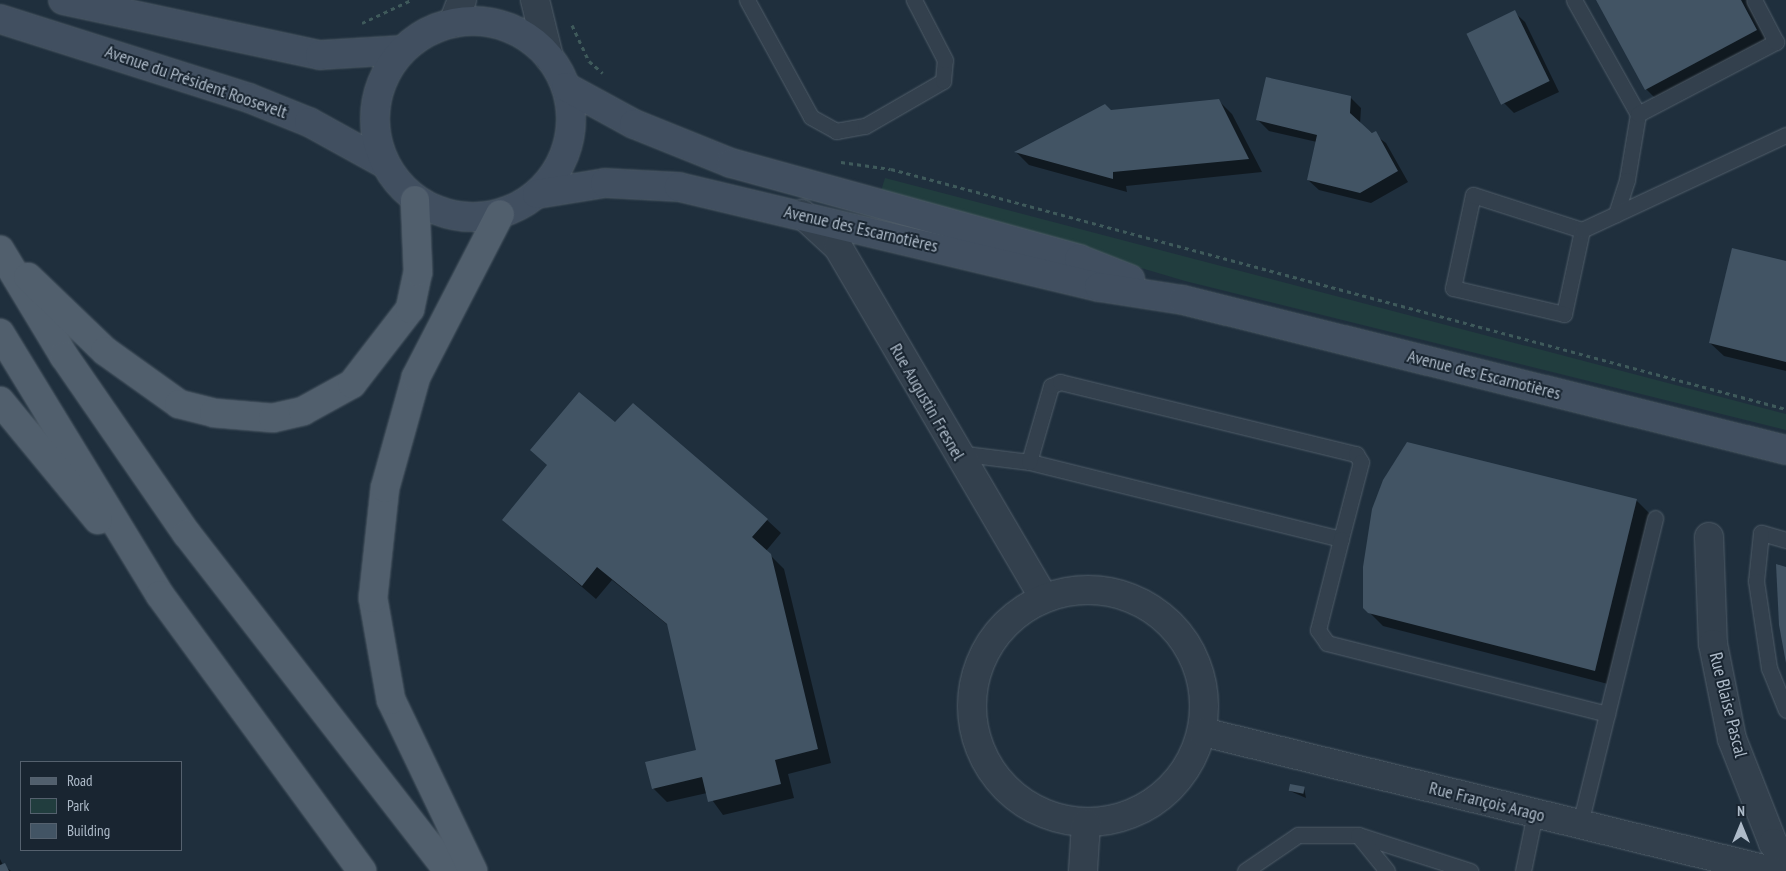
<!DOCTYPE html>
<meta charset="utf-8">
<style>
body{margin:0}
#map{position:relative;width:1786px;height:871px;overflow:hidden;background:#1f2f3d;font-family:"PT Sans Narrow",sans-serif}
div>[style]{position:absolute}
.green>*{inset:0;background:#213d3e}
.shadow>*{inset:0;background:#0007}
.building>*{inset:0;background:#425464;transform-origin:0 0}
.path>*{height:3px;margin-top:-1.5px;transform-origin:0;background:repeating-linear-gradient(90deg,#3f5a5b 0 4px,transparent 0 8px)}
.roads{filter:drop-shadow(0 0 1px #515e6a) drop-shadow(0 0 1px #515e6a)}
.service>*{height:15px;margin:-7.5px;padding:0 7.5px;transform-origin:7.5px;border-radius:7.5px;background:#33404d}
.minor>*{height:28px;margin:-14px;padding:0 14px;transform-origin:14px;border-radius:14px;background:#33404d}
.minor>.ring{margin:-14px;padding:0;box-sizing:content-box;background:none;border:28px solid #33404d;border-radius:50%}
.secondary>*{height:28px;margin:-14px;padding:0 14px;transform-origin:14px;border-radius:14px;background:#414f60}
.secondary>.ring{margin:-14px;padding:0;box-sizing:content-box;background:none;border:28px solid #414f60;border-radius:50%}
.primary>*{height:28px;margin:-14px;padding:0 14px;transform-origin:14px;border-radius:14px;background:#515f6d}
span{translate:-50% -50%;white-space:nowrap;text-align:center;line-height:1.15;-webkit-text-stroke:4px #192531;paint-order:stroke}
.street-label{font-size:18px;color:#aebbc9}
.legend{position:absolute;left:20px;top:761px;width:162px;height:90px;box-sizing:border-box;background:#192531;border:1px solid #55616e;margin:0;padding:6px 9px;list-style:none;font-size:15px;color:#aebbc9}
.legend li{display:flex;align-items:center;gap:10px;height:25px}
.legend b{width:25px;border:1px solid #55616e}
.north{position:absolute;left:1716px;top:801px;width:50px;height:50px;-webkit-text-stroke:4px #192531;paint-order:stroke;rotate:0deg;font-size:14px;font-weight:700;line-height:20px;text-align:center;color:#aebbc9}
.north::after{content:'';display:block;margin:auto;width:18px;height:22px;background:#aebbc9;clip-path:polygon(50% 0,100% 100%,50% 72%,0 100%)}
</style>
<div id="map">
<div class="green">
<i style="clip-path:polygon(885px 178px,1786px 414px,1786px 430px,1185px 281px,881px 191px)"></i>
</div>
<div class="shadow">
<i style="clip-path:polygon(1598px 0,1747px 0,1770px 44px,1660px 103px,1646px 89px)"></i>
<i style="clip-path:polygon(1514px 12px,1525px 22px,1559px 92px,1514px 113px,1503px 102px)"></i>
<i style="clip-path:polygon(1350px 97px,1361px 108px,1360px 124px,1386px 143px,1408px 182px,1371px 203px,1319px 190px,1308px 180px,1317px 142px,1269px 131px,1258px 120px)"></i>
<i style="clip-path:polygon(1218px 100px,1232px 114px,1262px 172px,1126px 186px,1127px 192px,1029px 165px,1016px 152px,1111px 111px)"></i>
<i style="clip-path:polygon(1786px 262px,1786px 371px,1724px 356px,1710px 343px)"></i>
<i style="clip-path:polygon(615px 424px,767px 520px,781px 533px,766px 551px,784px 569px,831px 763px,788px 774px,794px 798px,723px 815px,707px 793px,667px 802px,653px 788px,698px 751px,669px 626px,612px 580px,596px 599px,504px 520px)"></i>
<i style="clip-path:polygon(1636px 500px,1650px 514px,1608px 684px,1383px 626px,1369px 612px)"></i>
<i style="clip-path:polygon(1304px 788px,1306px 798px,1290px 791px)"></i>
<i style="clip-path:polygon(0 859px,3px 865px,11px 871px,0 871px)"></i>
</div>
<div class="building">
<i style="clip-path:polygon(1596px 0,1741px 0,1757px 30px,1645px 90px)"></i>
<i style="left:1515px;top:10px;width:79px;height:54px;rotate:64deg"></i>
<i style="clip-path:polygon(1266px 77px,1351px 96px,1350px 113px,1372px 133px,1376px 131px,1398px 171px,1360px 193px,1307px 180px,1317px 135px,1256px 120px)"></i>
<i style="clip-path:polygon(1219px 99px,1249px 159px,1113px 172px,1113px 179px,1014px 152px,1105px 104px,1111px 110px)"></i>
<i style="clip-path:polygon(1732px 248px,1786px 261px,1786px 362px,1709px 343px)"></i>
<i style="clip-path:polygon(579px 392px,615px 422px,633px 403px,768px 519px,752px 537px,771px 554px,818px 749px,775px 760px,781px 784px,708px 802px,702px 777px,652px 789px,645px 762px,696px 750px,667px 624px,597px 567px,582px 586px,502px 520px,547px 465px,530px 450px)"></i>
<i style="clip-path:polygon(1407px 442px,1637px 499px,1595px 671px,1368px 613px,1363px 608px,1363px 567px,1372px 509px,1383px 480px)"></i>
<i style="clip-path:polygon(1776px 564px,1786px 567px,1786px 663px,1779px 625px)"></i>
<i style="left:1290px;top:784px;width:15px;height:7px;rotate:11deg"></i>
<i style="clip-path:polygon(5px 863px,9px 871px,0 871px,0 865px)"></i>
</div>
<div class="path">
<i style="left:362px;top:23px;width:54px;rotate:-25.1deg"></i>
<i style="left:572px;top:25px;width:40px;rotate:65deg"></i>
<i style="left:589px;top:61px;width:18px;rotate:41deg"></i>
<i style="left:841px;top:162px;width:50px;rotate:8deg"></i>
<i style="left:891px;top:169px;width:927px;rotate:15.01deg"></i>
</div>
<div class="roads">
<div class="service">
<i style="left:747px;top:0;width:133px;rotate:61.3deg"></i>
<i style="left:811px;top:117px;width:29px;rotate:29deg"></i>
<i style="left:836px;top:131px;width:29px;rotate:-10deg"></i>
<i style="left:865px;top:126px;width:90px;rotate:-30deg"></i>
<i style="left:943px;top:81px;width:21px;rotate:-85deg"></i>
<i style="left:945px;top:60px;width:68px;rotate:-117.3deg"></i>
<i style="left:1574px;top:0;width:131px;rotate:60.7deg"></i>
<i style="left:1638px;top:114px;width:67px;rotate:99.5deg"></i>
<i style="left:1627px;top:180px;width:36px;rotate:108deg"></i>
<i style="left:1638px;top:114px;width:156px;rotate:-27.6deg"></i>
<i style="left:1776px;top:42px;width:47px;rotate:-117.6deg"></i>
<i style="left:1582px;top:230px;width:86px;rotate:102.1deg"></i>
<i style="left:1564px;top:314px;width:114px;rotate:-166.8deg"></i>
<i style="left:1453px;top:288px;width:95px;rotate:-77.9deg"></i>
<i style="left:1473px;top:195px;width:114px;rotate:17.8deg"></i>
<i style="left:1582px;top:230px;width:225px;rotate:-25deg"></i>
<i style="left:957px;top:453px;width:73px;rotate:7.1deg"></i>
<i style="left:1341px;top:539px;width:321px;rotate:-166.1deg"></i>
<i style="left:1029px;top:462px;width:79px;rotate:-73.9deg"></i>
<i style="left:1051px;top:386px;width:10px;rotate:-24deg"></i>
<i style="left:1060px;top:382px;width:305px;rotate:13.7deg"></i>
<i style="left:1356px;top:454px;width:9px;rotate:58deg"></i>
<i style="left:1361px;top:462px;width:80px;rotate:104.6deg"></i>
<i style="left:1341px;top:539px;width:94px;rotate:104.2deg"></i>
<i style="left:1318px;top:630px;width:16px;rotate:55deg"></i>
<i style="left:1327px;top:643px;width:289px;rotate:14.2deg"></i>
<i style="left:1786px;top:540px;width:26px;rotate:-164deg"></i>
<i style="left:1761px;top:533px;width:48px;rotate:95.9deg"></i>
<i style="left:1756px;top:581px;width:88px;rotate:81.5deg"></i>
<i style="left:1769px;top:668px;width:45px;rotate:68deg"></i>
<i style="left:1580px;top:824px;width:315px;rotate:-76.2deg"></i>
<i style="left:1358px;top:835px;width:118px;rotate:17.8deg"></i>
<i style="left:1245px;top:871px;width:64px;rotate:-34.2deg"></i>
<i style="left:1298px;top:835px;width:60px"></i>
<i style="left:1358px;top:835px;width:46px;rotate:51.1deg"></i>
<i style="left:1523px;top:871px;width:59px;rotate:-78.3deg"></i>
</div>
<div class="minor">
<i style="left:535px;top:0;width:59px;rotate:76.2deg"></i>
<i style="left:453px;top:23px;width:25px;rotate:-69deg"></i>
<i style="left:802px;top:214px;width:49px;rotate:42.5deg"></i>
<i style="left:838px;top:247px;width:407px;rotate:59.6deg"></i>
<i style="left:1709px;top:537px;width:107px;rotate:87.9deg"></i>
<i style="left:1713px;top:644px;width:97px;rotate:78.7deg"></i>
<i style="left:1732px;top:739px;width:112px;rotate:68.5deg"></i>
<i style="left:1773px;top:843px;width:25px;rotate:58deg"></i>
<i class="ring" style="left:972px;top:590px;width:204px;height:204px"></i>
<i style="left:1203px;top:732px;width:586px;rotate:13.73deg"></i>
<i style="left:1083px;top:871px;width:48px;rotate:-86.4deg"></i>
</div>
<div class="secondary">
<i style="left:63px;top:0;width:263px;rotate:12.1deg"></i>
<i style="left:320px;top:55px;width:83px;rotate:-3.4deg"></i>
<i style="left:0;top:19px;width:261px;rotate:17.6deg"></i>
<i style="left:249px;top:98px;width:65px;rotate:21.8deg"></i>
<i style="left:309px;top:122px;width:87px;rotate:28.9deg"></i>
<i class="ring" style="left:375px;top:21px;width:168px;height:168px"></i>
<i style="left:566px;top:87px;width:77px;rotate:28.6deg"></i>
<i style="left:634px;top:124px;width:105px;rotate:21.9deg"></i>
<i style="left:731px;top:163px;width:361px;rotate:15.4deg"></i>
<i style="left:1079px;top:259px;width:55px;rotate:21.4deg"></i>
<i style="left:537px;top:194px;width:69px;rotate:-9.2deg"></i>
<i style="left:605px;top:183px;width:74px;rotate:3.1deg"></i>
<i style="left:679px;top:187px;width:432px;rotate:13.4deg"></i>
<i style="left:1099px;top:287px;width:85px;rotate:8.8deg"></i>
<i style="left:1183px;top:300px;width:621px;rotate:13.97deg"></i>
</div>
<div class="primary">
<i style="left:0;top:250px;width:124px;rotate:58.9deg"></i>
<i style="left:64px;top:356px;width:216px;rotate:55.4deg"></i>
<i style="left:187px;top:534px;width:426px;rotate:52.2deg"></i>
<i style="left:28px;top:277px;width:107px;rotate:43.9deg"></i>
<i style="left:105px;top:351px;width:91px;rotate:35.6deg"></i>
<i style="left:179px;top:404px;width:36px;rotate:14deg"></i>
<i style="left:214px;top:413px;width:59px;rotate:4.8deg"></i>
<i style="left:273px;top:418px;width:31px;rotate:-13deg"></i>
<i style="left:303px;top:411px;width:56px;rotate:-28.9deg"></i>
<i style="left:352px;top:384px;width:95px;rotate:-52.3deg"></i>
<i style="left:410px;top:309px;width:38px;rotate:-78deg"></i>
<i style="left:418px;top:272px;width:72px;rotate:-92.4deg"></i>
<i style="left:0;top:333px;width:307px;rotate:58.6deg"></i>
<i style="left:160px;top:595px;width:342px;rotate:53.8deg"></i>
<i style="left:0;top:401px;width:154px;rotate:50.5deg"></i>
<i style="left:473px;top:871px;width:190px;rotate:-115.6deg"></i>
<i style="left:391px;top:700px;width:104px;rotate:-100deg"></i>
<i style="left:373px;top:598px;width:111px;rotate:-83.8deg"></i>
<i style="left:385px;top:488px;width:115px;rotate:-74.4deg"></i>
<i style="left:416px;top:377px;width:183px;rotate:-62.7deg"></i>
</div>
</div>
<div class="street-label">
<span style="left:196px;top:82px;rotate:19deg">Avenue du Président Roosevelt</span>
<span style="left:861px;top:229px;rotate:13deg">Avenue des Escarnotières</span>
<span style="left:1484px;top:375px;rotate:14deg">Avenue des Escarnotières</span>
<span style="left:927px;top:402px;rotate:60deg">Rue Augustin Fresnel</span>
<span style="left:1728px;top:705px;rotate:76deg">Rue Blaise Pascal</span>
<span style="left:1487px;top:802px;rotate:14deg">Rue François Arago</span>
</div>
<ul class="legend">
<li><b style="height:6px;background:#515f6d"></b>Road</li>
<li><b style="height:14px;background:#213d3e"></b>Park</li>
<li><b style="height:14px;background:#425464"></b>Building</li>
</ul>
<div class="north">N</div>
</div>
